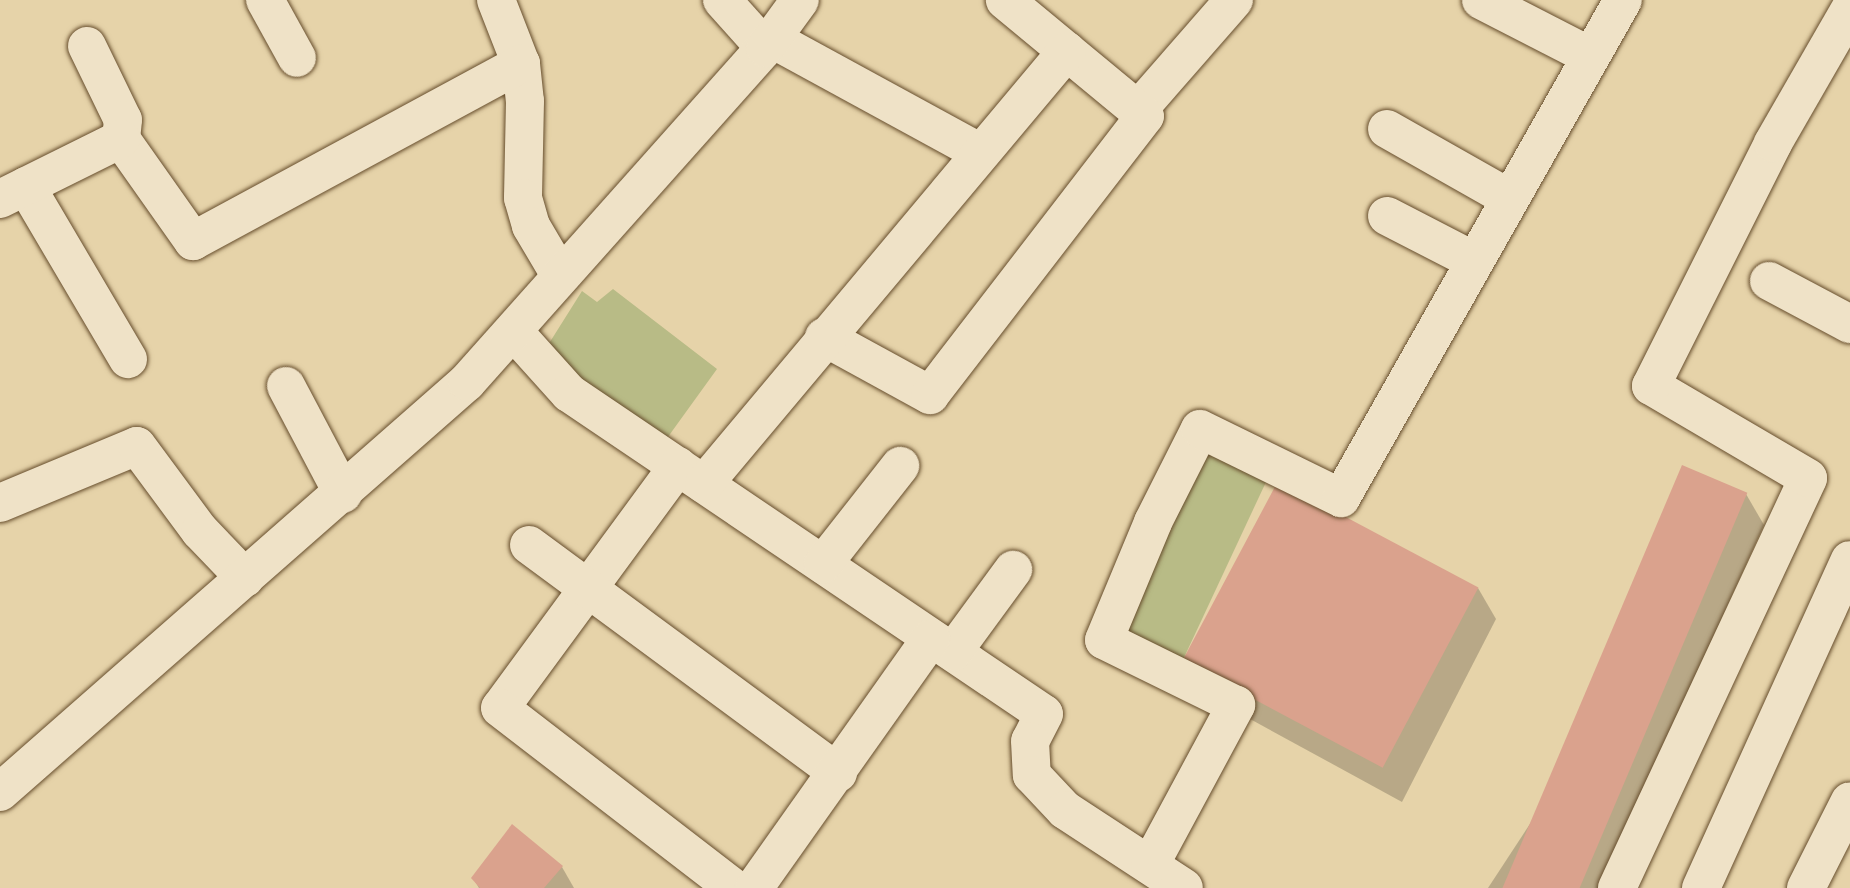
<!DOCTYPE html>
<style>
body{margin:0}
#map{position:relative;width:1850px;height:888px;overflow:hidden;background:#e6d3a9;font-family:Cardo,serif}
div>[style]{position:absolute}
.green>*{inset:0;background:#b8bb86;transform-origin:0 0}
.shadow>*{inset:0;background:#0003}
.building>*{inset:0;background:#daa28d;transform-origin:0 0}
.roads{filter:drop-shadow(0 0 2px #664d2c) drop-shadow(0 0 2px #664d2c)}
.minor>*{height:38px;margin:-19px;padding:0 19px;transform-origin:19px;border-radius:19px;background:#efe2c7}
span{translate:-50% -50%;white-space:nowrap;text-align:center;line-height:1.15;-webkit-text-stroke:7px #efe2c7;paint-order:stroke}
</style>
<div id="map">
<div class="green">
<i style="clip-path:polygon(613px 289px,717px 369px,665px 441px,543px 353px,582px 291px,597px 302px)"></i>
<i style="left:1209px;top:448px;width:66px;height:203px;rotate:25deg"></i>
</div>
<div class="shadow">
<i style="clip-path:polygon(1746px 494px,1764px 525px,1599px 888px,1488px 888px)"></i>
<i style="clip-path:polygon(1478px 588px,1496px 619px,1402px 802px,1208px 696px)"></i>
<i style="clip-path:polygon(562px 867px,574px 888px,479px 888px,473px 878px)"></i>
</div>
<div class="building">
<i style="left:1682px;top:465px;width:71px;height:466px;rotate:23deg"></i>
<i style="left:1278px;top:481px;width:227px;height:204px;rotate:28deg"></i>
<i style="clip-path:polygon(512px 824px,563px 866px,544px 888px,480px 888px,471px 878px)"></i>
</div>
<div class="roads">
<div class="minor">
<i style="left:265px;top:0;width:66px;rotate:61.1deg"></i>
<i style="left:496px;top:0;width:69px;rotate:68.7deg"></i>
<i style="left:521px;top:64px;width:37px;rotate:84deg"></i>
<i style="left:525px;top:101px;width:97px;rotate:91.2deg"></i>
<i style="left:523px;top:198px;width:29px;rotate:74deg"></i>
<i style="left:531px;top:226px;width:57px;rotate:59.4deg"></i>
<i style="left:722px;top:0;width:64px;rotate:48.1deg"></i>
<i style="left:1481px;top:0;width:123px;rotate:27.2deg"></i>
<i style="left:772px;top:39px;width:236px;rotate:28.6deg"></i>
<i style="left:87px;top:46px;width:82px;rotate:64.1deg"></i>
<i style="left:123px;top:120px;width:19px;rotate:96deg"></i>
<i style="left:121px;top:139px;width:125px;rotate:54.8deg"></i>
<i style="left:193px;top:241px;width:373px;rotate:-28.4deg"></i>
<i style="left:1138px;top:110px;width:146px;rotate:-48.9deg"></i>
<i style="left:1387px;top:129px;width:140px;rotate:29.5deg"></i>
<i style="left:26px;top:186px;width:201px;rotate:59.5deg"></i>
<i style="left:0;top:199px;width:135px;rotate:-26.4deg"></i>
<i style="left:1387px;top:216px;width:98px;rotate:27.3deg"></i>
<i style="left:1769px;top:281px;width:92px;rotate:28deg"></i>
<i style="left:515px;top:333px;width:81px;rotate:48deg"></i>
<i style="left:569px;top:393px;width:573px;rotate:34.05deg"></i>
<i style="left:1044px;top:714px;width:30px;rotate:117deg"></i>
<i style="left:1030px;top:741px;width:34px;rotate:87deg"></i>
<i style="left:1032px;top:775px;width:48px;rotate:46.7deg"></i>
<i style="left:1065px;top:810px;width:142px;rotate:33.2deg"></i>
<i style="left:824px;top:337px;width:121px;rotate:28.7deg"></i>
<i style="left:930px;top:395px;width:352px;rotate:-52.4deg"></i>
<i style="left:1145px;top:116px;width:182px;rotate:-140.4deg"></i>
<i style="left:286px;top:386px;width:122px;rotate:62.2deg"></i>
<i style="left:678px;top:466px;width:300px;rotate:126.3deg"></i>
<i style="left:500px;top:708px;width:295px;rotate:37.6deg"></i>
<i style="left:704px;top:484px;width:565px;rotate:-50.03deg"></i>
<i style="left:0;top:503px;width:148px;rotate:-22.6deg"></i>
<i style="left:137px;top:446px;width:106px;rotate:53.5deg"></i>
<i style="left:200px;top:531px;width:65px;rotate:46.2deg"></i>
<i style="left:529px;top:545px;width:384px;rotate:36.4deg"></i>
<i style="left:823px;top:564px;width:125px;rotate:-51.8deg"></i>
<i style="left:953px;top:652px;width:102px;rotate:-53.8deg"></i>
<i style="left:0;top:792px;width:621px;rotate:-41.28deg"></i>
<i style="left:467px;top:382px;width:448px;rotate:-48.3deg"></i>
<i style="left:765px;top:48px;width:59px;rotate:-53.9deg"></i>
<i style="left:1150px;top:865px;width:182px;rotate:-61.7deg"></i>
<i style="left:1236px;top:705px;width:147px;rotate:-153.8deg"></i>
<i style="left:1104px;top:640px;width:128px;rotate:-67.4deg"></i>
<i style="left:1153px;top:522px;width:104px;rotate:-63.2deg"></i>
<i style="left:1200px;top:429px;width:157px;rotate:26.1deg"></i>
<i style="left:1341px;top:498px;width:572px;rotate:-60.48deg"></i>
<i style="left:754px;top:888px;width:306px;rotate:-54.7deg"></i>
<i style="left:1617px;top:888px;width:452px;rotate:-65deg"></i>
<i style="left:1808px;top:478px;width:182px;rotate:-149.6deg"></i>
<i style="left:1651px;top:386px;width:272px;rotate:-63.3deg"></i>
<i style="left:1773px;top:143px;width:155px;rotate:-60.1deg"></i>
<i style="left:1701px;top:888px;width:360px;rotate:-65.6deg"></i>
<i style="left:1806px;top:888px;width:97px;rotate:-63.2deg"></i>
</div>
</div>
</div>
